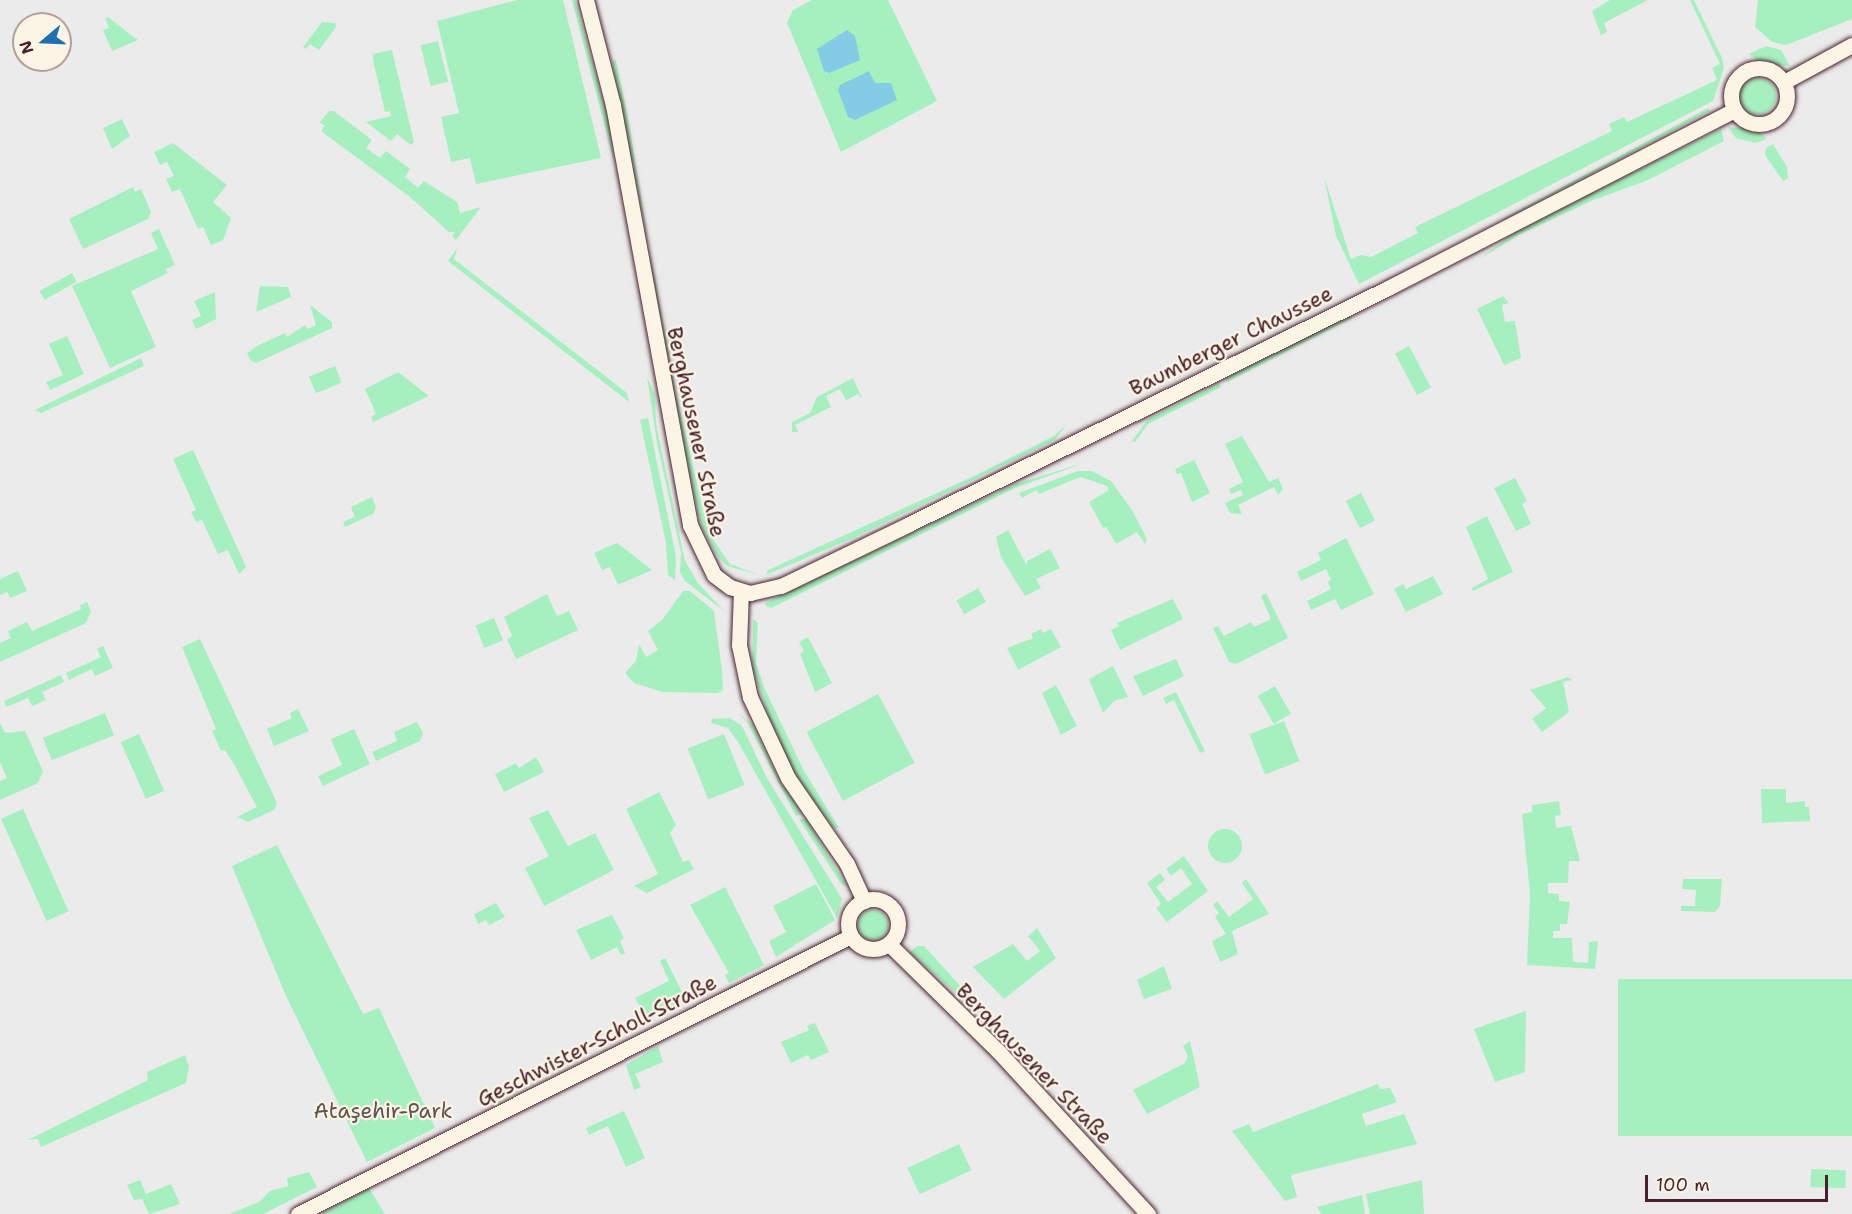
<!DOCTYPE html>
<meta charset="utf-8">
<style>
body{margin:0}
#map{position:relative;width:1852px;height:1214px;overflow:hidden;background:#ebebeb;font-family:"Shantell Sans",sans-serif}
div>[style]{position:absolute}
.green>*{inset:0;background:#a6f0bf;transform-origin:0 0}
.round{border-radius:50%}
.water>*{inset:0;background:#84cbe5}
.roads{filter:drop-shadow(0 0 2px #4a1f2b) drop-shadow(0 0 2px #4a1f2b)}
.minor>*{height:15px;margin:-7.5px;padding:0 7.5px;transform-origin:7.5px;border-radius:7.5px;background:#fcf5e5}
.minor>.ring{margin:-7.5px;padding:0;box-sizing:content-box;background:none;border:15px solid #fcf5e5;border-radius:50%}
span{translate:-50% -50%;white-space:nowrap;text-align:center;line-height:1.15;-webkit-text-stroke:4.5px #fcf5e5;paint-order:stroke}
.street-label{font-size:21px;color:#4a1f2b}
.park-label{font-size:21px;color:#615350}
.north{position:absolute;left:12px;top:12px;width:60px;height:60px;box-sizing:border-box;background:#fcf5e5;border:2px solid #b59f9b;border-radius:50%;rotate:251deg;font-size:16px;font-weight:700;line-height:24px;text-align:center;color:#4a1f2b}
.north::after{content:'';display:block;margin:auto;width:21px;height:27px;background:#1f6fb2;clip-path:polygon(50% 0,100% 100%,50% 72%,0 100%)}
.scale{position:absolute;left:1645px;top:1175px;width:183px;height:27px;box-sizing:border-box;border:3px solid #4a1f2b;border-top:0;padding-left:8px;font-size:18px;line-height:21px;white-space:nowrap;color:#4a1f2b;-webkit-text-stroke:4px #fcf5e5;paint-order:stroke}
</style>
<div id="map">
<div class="green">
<i style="clip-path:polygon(517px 0,563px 0,601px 158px,476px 184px,470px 158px,451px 162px,441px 117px,459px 113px,437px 21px)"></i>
<i style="clip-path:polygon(572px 0,575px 0,610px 127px,614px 162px)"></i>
<i style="clip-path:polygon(812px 0,888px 0,937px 101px,841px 152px,787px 23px,793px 10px)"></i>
<i style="clip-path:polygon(1610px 0,1648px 0,1604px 23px,1607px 32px,1601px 35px,1592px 11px)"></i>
<i style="clip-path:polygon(1690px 0,1694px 0,1722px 58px,1724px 68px,1713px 101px,1359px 284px,1336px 236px,1324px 177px,1351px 259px,1361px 255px,1371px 257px,1418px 233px,1415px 227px,1612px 131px,1609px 124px,1624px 117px,1627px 122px,1717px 80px,1712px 68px,1720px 64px)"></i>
<i style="clip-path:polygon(1758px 0,1852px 0,1852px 19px,1786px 45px,1772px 42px,1755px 27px)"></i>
<i style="clip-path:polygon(108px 17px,127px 32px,138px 40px,112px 51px,103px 30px,109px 28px,105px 18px)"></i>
<i style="clip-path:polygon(322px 22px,335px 23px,336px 27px,319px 50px,310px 44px,306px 49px,303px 47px)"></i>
<i style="left:438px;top:41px;width:42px;height:18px;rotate:76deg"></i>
<i style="clip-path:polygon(1766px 46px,1781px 50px,1790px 66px,1763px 64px,1749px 54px)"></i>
<i style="clip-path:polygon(392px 50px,414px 142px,411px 145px,397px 134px,391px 141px,366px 122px,391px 116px,390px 111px,385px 112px,373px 60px,373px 54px)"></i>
<i style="clip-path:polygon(616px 60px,629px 123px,649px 246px,612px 61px)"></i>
<i class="round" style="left:1740px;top:78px;width:36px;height:36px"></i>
<i style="clip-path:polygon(1708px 108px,1710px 111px,1504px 220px,1503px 219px)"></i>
<i style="clip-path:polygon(329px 111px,334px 111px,372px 140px,366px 148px,380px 158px,386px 151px,410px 169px,405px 177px,418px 188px,424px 181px,457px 202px,460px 213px,481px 207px,456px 240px,452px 236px,455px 232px,449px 232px,410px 197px,321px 131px,325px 126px,320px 122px)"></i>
<i style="clip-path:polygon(122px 119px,130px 136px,112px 149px,103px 128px)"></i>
<i style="clip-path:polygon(1728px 127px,1756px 129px,1767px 139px,1755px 143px,1736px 138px)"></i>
<i style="clip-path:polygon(1721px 129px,1724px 141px,1648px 180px,1591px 201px,1519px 235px,1478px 260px,1518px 230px)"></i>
<i style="clip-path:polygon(173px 143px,227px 185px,213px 202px,231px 218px,223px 240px,211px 245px,203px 227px,198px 229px,180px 189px,172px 192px,166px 179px,174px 176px,167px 162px,160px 165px,154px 152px)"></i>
<i style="clip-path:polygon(1773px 144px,1787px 167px,1788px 178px,1783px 181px,1765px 155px,1766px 148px)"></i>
<i style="clip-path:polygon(133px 187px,135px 192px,141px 189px,151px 212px,148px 219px,83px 249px,69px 219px)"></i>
<i style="clip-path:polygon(159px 229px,175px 265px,166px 269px,168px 273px,131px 291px,156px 347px,110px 368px,72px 286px,158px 249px,151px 233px)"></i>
<i style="clip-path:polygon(458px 247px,454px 259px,627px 393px,629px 402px,448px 261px)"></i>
<i style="clip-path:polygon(651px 257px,676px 392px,708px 532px,730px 564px,759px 575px,727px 566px,718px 557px,701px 526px,675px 408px,648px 262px)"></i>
<i style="left:72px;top:273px;width:10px;height:37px;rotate:61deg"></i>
<i style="clip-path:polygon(260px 286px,288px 287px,291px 297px,256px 312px)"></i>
<i style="clip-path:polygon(215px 292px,216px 319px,196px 329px,192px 320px,201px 316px,194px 301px)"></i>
<i style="clip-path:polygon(1503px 296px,1509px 303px,1502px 305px,1505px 322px,1515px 321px,1521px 358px,1504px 365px,1477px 309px)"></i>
<i style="clip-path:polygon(310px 305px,332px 322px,332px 328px,256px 363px,250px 360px,247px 353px,257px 346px,285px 333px,287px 337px,305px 325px,308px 329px,316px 325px)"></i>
<i style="left:1350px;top:315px;width:4px;height:140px;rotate:63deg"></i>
<i style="clip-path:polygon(67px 336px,84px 374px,50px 390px,46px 382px,63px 375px,49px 344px)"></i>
<i style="left:1409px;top:346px;width:47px;height:16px;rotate:62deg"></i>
<i style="clip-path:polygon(141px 358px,144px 366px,41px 413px,35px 410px)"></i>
<i style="left:335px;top:366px;width:18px;height:28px;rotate:68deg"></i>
<i style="clip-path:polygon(398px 372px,429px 396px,373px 422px,371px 417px,376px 414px,365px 389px)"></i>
<i style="clip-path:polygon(647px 377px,655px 395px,656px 424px,685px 561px,698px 583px,724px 611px,685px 581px,680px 572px,681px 553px,657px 443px)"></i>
<i style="clip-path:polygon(853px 378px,863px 400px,858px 394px,846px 400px,840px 389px,826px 396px,831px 407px,795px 425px,798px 432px,792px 432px,792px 422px,810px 413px,817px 397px)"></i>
<i style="clip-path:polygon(1219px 383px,1221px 387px,1148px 424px,1135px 442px,1132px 441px,1148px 419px)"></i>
<i style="clip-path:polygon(648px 418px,676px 557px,675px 580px,668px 575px,666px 543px,640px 420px)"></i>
<i style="clip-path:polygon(1067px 424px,1055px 440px,1018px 458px,853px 538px,766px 575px,768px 570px,972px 477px,1054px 436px)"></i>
<i style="clip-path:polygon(1242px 436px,1269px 482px,1278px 478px,1283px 489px,1278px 495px,1274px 487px,1238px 505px,1242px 514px,1230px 513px,1225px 503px,1243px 495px,1241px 490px,1231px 494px,1229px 489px,1243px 482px,1225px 444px)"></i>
<i style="clip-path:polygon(193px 450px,246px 567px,239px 574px,228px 550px,218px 554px,202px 520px,196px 522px,191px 512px,196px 510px,173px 459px)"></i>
<i style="clip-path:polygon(1194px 460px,1210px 493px,1192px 502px,1181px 473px,1177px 474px,1175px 469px)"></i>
<i style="clip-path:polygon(1087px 462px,1015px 488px,771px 608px,766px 606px,765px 603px,1015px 484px)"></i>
<i style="clip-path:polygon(1078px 471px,1092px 471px,1111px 481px,1132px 510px,1147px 539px,1145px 544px,1137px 532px,1116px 544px,1106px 527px,1103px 528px,1089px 502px,1109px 490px,1107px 486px,1080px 477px,1039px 494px,1036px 490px,1022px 498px,1019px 493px)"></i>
<i style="clip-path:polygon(1515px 478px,1527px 501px,1522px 504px,1531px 524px,1516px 531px,1494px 488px)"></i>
<i style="left:1361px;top:493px;width:31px;height:17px;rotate:63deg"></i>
<i style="clip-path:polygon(372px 497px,376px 507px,373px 514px,345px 527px,343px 522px,355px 517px,351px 507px)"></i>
<i style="clip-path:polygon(1487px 516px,1513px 572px,1473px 591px,1472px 588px,1488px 579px,1466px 527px)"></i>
<i style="clip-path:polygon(1008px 530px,1027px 566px,1027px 561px,1050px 549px,1060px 568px,1036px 579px,1041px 588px,1025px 596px,1001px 557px,996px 537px)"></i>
<i style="clip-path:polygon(1346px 538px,1374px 594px,1341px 610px,1335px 599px,1311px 610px,1307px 601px,1331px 589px,1328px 582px,1331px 580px,1326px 569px,1301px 581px,1297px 572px,1321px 560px,1318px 553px)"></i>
<i style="clip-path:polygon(617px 543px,634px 556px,652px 570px,618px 585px,610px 567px,602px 570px,594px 553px)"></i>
<i style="clip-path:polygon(18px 571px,27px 591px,10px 598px,7px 592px,0 595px,0 579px)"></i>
<i style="clip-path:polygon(1433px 576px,1443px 594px,1406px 612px,1394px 589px,1403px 584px,1406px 589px)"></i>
<i style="left:978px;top:588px;width:16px;height:25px;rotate:60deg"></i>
<i style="clip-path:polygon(683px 591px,690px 591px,714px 611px,722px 670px,723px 690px,718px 693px,662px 692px,634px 683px,625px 673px,636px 661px,639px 644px,646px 657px,658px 650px,648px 631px,662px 620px)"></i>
<i style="clip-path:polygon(1266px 593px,1288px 638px,1236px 664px,1229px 662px,1213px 628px,1218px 626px,1224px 636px,1251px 622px,1254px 627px,1271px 619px,1261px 596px)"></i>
<i style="clip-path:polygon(547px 594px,557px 616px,569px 611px,578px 630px,516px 659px,507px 639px,512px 636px,504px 617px)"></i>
<i style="clip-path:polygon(1173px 599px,1183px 619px,1120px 650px,1111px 630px,1119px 626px,1117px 623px)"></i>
<i style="clip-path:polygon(87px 602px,91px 611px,86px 623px,0 662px,0 643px,11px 638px,8px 631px,27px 622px,32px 631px,81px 609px,80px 605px)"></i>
<i style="left:494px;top:618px;width:24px;height:20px;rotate:68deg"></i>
<i style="clip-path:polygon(753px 619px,758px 623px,756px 663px,764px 687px,803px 769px,839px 828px,834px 828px,805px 792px,781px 752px,752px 667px)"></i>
<i style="clip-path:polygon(1041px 629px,1043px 633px,1051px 629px,1061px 647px,1018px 670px,1007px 648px,1033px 638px,1031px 634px)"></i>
<i style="clip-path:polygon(808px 637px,832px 683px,815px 692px,800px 654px,804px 651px,799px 642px)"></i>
<i style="clip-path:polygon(200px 639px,277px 803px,274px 810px,248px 822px,237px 817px,257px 807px,235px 766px,225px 750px,221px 751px,212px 731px,216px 729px,182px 647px)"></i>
<i style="clip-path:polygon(103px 646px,113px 668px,95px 676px,92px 669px,69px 680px,66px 673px,101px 657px,97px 649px)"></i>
<i style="clip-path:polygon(1176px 659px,1184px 676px,1143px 696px,1133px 676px)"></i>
<i style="clip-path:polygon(1113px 666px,1128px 697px,1114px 701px,1103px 713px,1089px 679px)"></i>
<i style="clip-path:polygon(61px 675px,64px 682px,42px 692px,46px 700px,32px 706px,28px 698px,6px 707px,4px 701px)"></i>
<i style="clip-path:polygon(1568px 677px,1572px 680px,1563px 682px,1569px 712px,1542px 732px,1532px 719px,1546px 708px,1530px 690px)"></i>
<i style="clip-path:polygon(1056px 685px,1077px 726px,1061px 735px,1042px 693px)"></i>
<i style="left:1275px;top:686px;width:32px;height:20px;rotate:60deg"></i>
<i style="clip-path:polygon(1176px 692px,1205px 751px,1200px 753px,1174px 700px,1166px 704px,1163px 698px)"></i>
<i style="left:878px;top:694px;width:78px;height:81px;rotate:62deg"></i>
<i style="clip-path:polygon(298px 709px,309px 731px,274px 746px,267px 729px,292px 718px,290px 713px)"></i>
<i style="left:105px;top:713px;width:24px;height:67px;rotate:68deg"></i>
<i style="clip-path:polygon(738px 713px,752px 724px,777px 775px,802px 814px,796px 816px,747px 722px)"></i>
<i style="clip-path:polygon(730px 718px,742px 726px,767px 778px,842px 899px,837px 918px,738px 742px,728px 728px,711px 723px,712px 719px)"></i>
<i style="left:1284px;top:721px;width:43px;height:37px;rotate:69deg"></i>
<i style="clip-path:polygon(417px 722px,423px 733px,420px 741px,376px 761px,372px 752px,397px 741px,394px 732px)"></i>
<i style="clip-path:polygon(0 723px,5px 733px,25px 731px,43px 771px,38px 783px,0 800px,0 781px,7px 778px,0 762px)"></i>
<i style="clip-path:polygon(354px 729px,370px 764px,323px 786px,318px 776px,342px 765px,331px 739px)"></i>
<i style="left:139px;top:734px;width:62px;height:20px;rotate:66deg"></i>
<i style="left:724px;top:734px;width:55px;height:39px;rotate:68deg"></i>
<i style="clip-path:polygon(536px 757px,544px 772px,504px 792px,495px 774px,516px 763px,519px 768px)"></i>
<i style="clip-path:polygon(1761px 789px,1786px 789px,1786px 803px,1805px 801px,1805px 807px,1809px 807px,1810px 821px,1762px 823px)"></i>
<i style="clip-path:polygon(659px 792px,676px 825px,670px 833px,683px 862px,689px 860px,694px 869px,647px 893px,634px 886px,658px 874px,626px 809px)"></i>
<i style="clip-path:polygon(1559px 801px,1561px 815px,1555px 816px,1556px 828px,1571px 826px,1580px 861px,1569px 861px,1568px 883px,1548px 883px,1548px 893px,1559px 894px,1559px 901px,1570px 902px,1567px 924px,1560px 924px,1560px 931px,1553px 931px,1553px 938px,1572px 938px,1573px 962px,1588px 963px,1589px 942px,1598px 941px,1595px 969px,1527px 965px,1530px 893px,1522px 814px,1532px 812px,1532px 805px)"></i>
<i style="left:23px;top:809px;width:112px;height:24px;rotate:66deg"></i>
<i style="clip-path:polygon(548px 810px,568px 846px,595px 833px,614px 870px,544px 906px,525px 868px,549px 856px,529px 818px)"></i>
<i style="clip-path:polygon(799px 819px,806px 819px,847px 886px,842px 885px)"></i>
<i class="round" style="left:1208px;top:829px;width:34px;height:34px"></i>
<i style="clip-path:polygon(277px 845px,363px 1014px,379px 1008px,435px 1128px,367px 1162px,286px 996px,232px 866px)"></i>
<i style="clip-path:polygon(1184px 856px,1208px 891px,1167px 922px,1156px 908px,1161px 904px,1147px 883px,1160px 873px,1165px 880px,1156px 887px,1168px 902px,1192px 884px,1181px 868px,1171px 876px,1166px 869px)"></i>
<i style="clip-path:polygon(1246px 879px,1269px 914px,1232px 931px,1238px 954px,1220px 962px,1212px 941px,1226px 934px,1215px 917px,1219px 913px,1213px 905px,1217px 901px,1229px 917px,1253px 899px,1242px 883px)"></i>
<i style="clip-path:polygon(1683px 879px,1722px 879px,1720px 906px,1715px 912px,1681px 911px,1681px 906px,1695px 906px,1696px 890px,1682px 889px)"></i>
<i style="clip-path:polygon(816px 884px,835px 920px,776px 957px,769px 941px,786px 932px,773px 906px)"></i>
<i style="clip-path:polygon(725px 887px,764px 965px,729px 983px,725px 975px,729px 973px,690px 905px)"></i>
<i style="clip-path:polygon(496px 903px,505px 917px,489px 925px,486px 920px,478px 924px,474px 914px)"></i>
<i class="round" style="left:858px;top:910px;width:30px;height:30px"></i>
<i style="clip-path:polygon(612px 915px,624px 938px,620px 941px,625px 953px,621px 955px,617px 947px,591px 960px,576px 930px)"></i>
<i style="clip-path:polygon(1037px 928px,1056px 958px,1004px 999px,973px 967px,1013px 944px,1027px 961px,1040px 951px,1028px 936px)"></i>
<i style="clip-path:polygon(917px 946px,924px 946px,1010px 1041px,910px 952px)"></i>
<i style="clip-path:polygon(665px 958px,686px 1000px,647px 1020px,635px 998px,669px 981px,660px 961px)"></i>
<i style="clip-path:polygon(1164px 966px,1172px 989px,1144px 999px,1137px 980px)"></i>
<i style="left:1618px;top:979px;width:234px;height:157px"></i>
<i style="clip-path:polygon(1526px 1011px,1525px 1072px,1495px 1082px,1474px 1029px)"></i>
<i style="clip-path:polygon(815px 1023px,829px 1052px,811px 1060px,808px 1055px,791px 1063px,781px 1042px,809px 1030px,807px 1026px)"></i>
<i style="clip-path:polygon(1190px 1041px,1200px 1087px,1147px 1114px,1133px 1090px,1185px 1063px,1188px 1056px,1183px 1046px)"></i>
<i style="clip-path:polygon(658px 1046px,663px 1062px,635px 1074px,641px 1087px,634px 1090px,626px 1065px)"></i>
<i style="clip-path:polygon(185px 1055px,189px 1066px,186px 1083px,41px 1147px,38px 1139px,28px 1140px,148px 1080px,147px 1072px)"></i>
<i style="clip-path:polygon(1378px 1084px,1380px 1089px,1390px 1088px,1397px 1102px,1362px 1114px,1366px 1126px,1404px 1114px,1417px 1144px,1291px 1175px,1297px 1197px,1285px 1201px,1232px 1131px,1249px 1124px,1253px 1132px)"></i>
<i style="clip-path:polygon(624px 1111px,645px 1158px,626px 1167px,608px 1126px,589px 1135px,586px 1128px)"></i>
<i style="left:959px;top:1144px;width:29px;height:57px;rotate:65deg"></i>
<i style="left:1811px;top:1169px;width:35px;height:18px;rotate:2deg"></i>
<i style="clip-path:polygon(309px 1172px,317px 1187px,263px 1214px,229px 1214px,259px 1202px,270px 1191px,288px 1186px,287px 1178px)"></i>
<i style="clip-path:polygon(140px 1180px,146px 1194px,171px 1184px,180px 1204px,149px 1214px,142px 1199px,134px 1200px,127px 1185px)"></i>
<i style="clip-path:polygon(1422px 1180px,1424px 1214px,1370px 1214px,1366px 1194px)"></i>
<i style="clip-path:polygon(369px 1188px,385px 1214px,321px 1214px)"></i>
<i style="clip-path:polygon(1362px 1195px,1365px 1214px,1322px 1214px,1317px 1207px)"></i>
</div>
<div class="water">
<i style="clip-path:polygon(847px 30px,855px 36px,860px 60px,829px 73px,824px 71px,817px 49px)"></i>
<i style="clip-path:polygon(869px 71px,875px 83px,891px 83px,897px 100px,855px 120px,848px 117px,838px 90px,840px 85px)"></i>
</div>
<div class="roads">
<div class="minor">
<i style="left:586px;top:0;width:108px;rotate:75.6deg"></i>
<i style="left:613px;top:105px;width:427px;rotate:79.6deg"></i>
<i style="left:690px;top:525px;width:55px;rotate:64.4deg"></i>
<i style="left:714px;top:575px;width:20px;rotate:37deg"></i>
<i style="left:730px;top:587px;width:21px;rotate:17deg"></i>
<i style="left:750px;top:593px;width:32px;rotate:-13deg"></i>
<i style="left:781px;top:586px;width:142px;rotate:-25.8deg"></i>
<i style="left:909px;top:524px;width:534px;rotate:-26.23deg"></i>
<i style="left:1388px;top:288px;width:389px;rotate:-27.2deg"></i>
<i class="ring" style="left:1731px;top:68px;width:41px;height:41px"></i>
<i style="left:1784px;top:82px;width:77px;rotate:-28.6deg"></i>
<i style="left:741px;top:591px;width:54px;rotate:92.1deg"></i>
<i style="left:739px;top:645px;width:53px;rotate:78.1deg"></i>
<i style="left:750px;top:697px;width:89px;rotate:64.9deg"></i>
<i style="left:788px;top:778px;width:104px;rotate:55.5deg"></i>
<i style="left:847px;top:864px;width:41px;rotate:65.3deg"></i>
<i class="ring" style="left:848px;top:899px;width:35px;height:35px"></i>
<i style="left:889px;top:944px;width:153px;rotate:44.5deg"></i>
<i style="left:998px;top:1051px;width:222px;rotate:47.4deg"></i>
<i style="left:298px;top:1214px;width:619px;rotate:-26.69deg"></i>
</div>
</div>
<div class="street-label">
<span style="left:1231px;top:341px;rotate:-26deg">Baumberger Chaussee</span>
<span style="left:696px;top:432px;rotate:78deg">Berghausener Straße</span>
<span style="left:597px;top:1041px;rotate:-27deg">Geschwister-Scholl-Straße</span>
<span style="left:1034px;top:1064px;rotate:46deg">Berghausener Straße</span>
</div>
<div class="park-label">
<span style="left:383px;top:1111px">Ataşehir-Park</span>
</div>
<div class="north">N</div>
<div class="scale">100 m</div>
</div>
